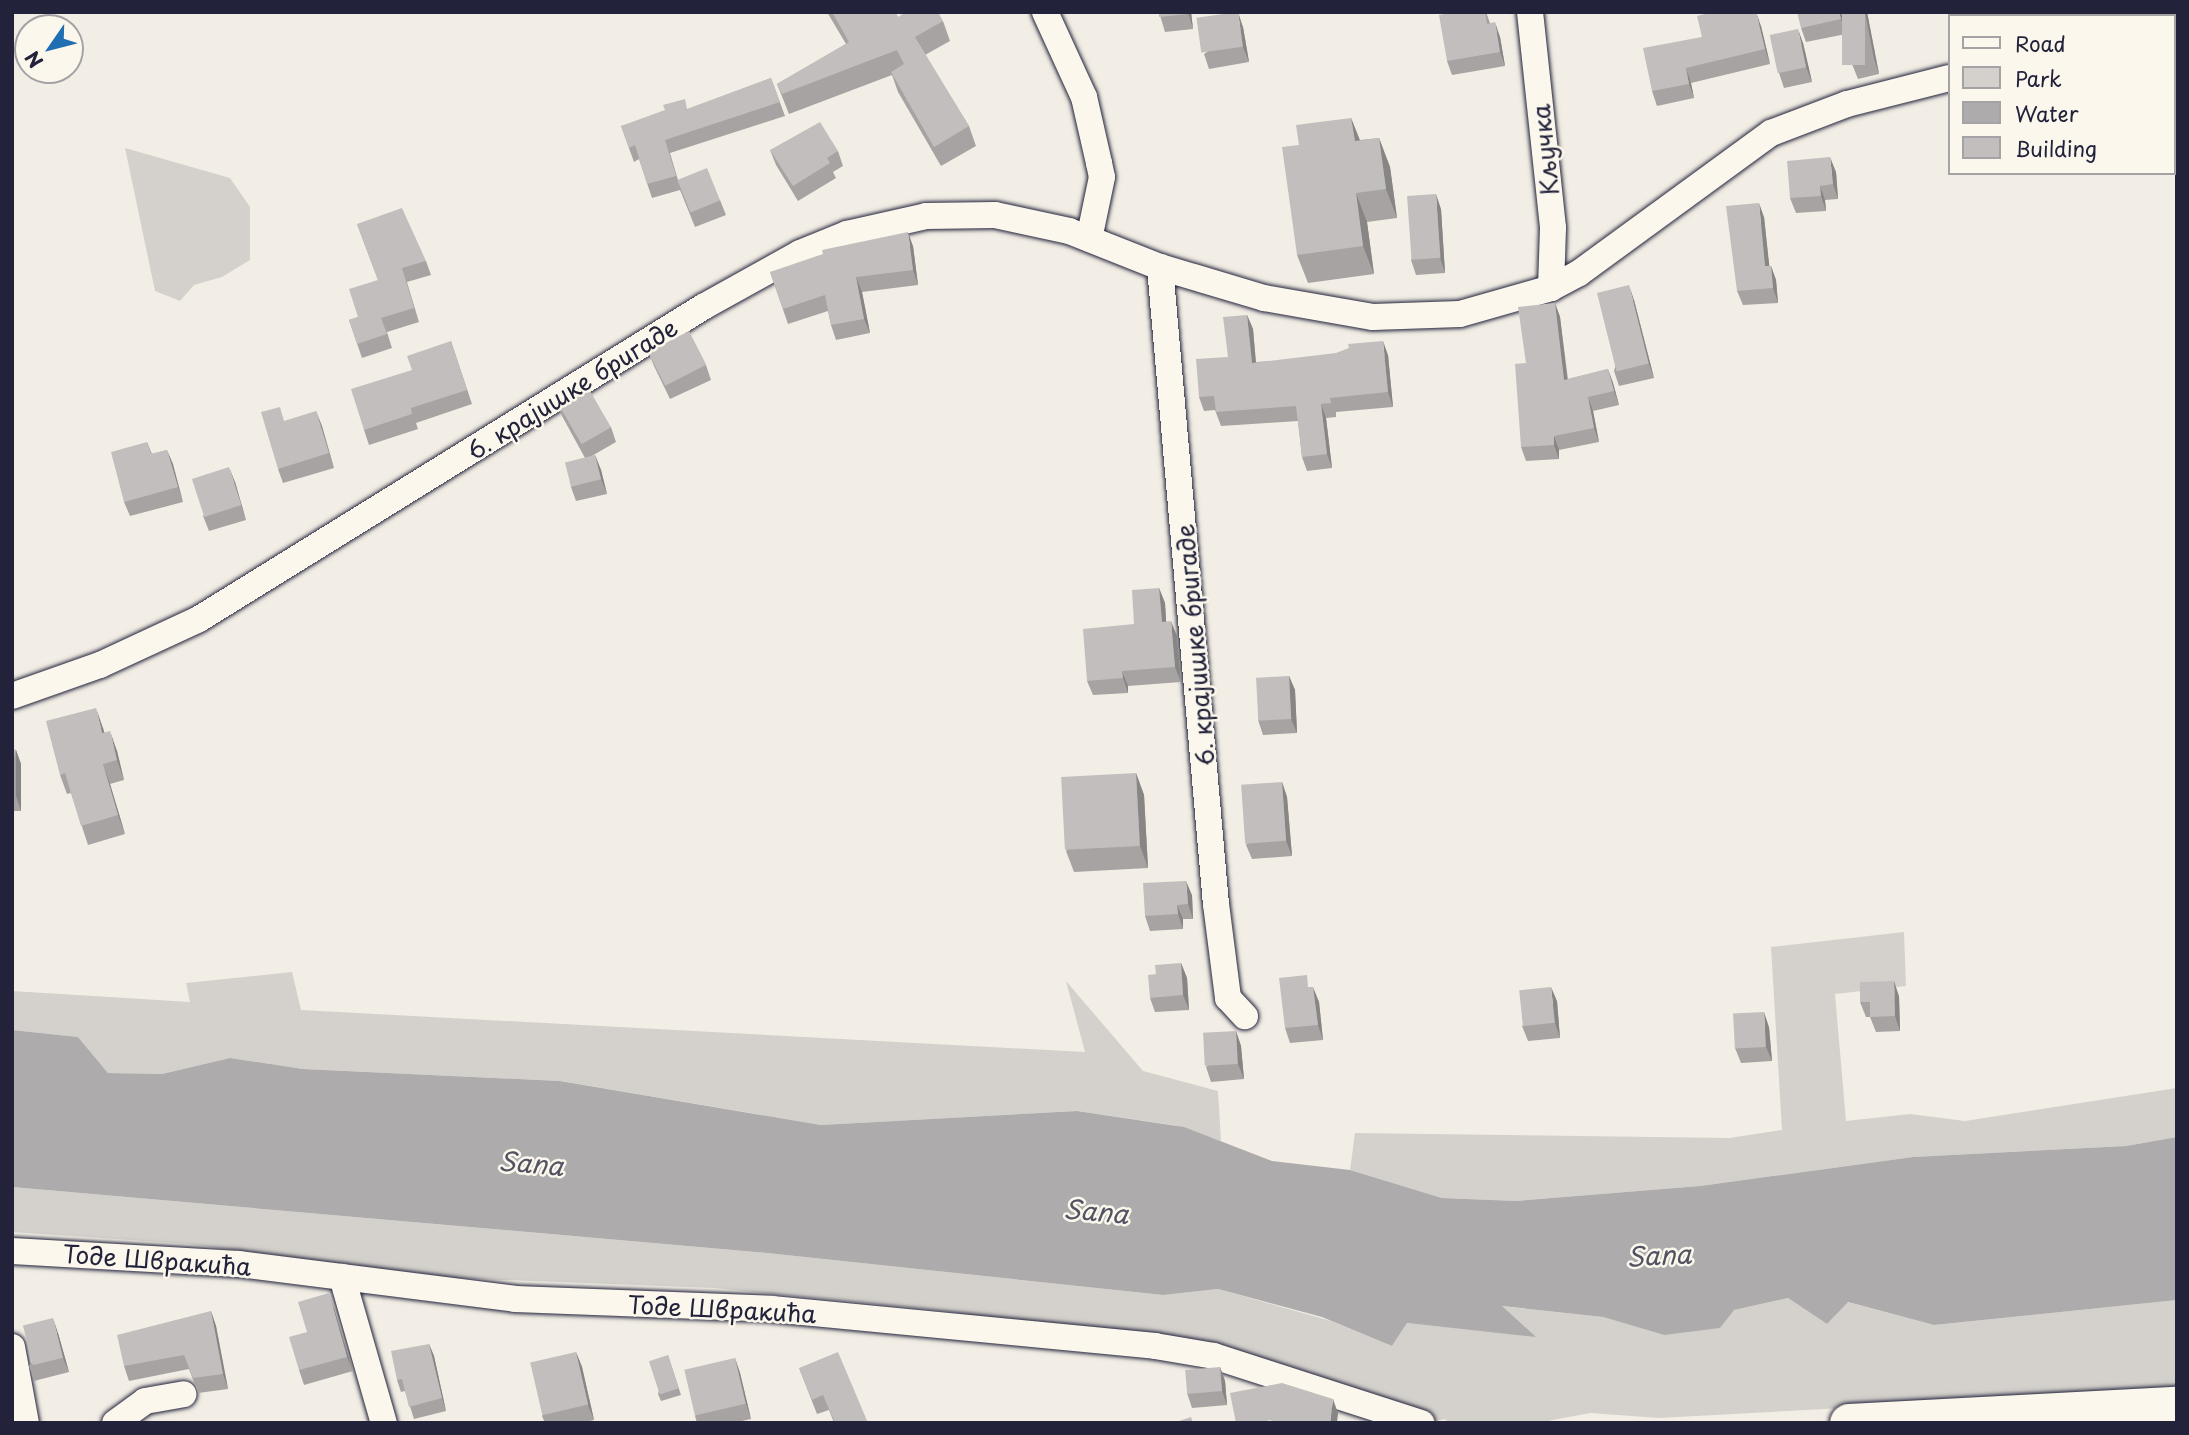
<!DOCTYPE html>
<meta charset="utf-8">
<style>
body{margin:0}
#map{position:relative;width:2189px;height:1435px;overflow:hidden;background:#f2eee5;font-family:"Playpen Sans",sans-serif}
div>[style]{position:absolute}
.green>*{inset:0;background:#d4d1cc}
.water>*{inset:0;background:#aeabad}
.roads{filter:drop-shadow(0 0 2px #22223b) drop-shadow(0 0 2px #22223b)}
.street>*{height:26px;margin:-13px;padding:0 13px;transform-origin:13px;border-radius:13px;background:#fbf7ec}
.primary>*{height:38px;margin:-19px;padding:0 19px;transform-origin:19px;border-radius:19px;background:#fbf7ec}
.wall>*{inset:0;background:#a7a3a3}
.shaded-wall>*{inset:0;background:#888585}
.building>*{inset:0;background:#c2bebe;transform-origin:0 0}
span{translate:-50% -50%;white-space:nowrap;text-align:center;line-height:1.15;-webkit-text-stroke:5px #fbf7ec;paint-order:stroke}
.street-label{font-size:24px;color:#22223b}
.water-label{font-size:26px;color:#535263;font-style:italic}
.frame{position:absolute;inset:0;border:14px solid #22223b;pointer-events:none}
.legend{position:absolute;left:1948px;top:14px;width:228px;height:161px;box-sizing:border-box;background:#fbf7ec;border:2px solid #a4a2a5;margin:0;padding:9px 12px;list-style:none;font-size:21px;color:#22223b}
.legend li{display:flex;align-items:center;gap:14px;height:35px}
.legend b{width:35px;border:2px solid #a4a2a5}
.north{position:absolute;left:14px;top:14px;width:70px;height:70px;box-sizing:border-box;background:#fbf7ec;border:2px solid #a4a2a5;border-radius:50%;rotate:235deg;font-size:19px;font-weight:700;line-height:28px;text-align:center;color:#22223b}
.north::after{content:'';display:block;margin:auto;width:24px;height:32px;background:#1f6fb2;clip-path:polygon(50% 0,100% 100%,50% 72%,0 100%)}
</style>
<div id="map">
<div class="green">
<i style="clip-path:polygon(125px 148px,230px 178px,250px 207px,250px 260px,222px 277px,194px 285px,180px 301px,155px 291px)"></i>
<i style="clip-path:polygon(1904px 932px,1906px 986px,1835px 994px,1846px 1121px,1910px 1114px,1965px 1121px,2177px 1088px,2177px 1137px,2126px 1146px,1913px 1157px,1700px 1186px,1516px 1201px,1442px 1198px,1350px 1170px,1355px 1133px,1729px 1138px,1782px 1130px,1771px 947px)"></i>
<i style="clip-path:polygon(292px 972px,301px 1010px,1085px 1052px,1066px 981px,1143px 1071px,1218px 1091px,1221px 1141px,1173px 1125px,1077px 1111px,821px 1125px,561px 1081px,303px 1069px,230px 1058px,162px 1074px,108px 1073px,78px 1037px,12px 1030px,12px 991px,190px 1002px,186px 983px)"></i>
<i style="clip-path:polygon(12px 1187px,767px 1253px,1163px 1295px,1218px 1289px,1331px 1321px,1392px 1346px,1407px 1323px,1534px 1336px,1500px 1306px,1603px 1317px,1664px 1335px,1734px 1310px,1788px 1298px,1827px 1324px,1847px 1302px,1934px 1325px,2177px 1300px,2177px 1390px,1659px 1418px,1590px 1413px,1537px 1423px,1449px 1423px,1445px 1419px,1426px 1423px,1142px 1342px,945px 1311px,714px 1288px,454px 1278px,189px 1244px,12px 1232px)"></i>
</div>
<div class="water">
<i style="clip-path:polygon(12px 1030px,78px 1037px,108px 1073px,162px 1074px,230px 1058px,303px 1069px,560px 1081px,821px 1125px,1077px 1111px,1184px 1127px,1272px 1161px,1350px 1170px,1442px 1198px,1516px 1201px,1700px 1186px,1913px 1157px,2126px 1146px,2177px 1137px,2177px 1300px,1934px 1325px,1848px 1302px,1827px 1324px,1788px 1298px,1734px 1310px,1720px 1328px,1664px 1335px,1603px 1317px,1502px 1306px,1536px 1337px,1407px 1323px,1392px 1346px,1322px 1317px,1218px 1289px,1163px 1295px,767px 1253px,12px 1187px)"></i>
</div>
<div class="roads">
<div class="street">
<i style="left:1045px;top:12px;width:94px;rotate:65.4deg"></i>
<i style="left:1084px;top:97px;width:68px;rotate:77.2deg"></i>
<i style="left:1099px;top:163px;width:14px;rotate:78deg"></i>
<i style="left:1102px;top:177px;width:63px;rotate:101.8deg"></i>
<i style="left:1530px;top:12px;width:217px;rotate:83.9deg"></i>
<i style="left:1553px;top:228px;width:60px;rotate:91.9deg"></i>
<i style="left:2173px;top:51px;width:4px"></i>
<i style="left:1160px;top:267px;width:639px;rotate:84.98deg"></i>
<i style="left:1216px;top:904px;width:95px;rotate:82.7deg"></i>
<i style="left:1228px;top:998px;width:25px;rotate:47deg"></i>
<i style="left:12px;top:696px;width:93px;rotate:-19.4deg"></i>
<i style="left:100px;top:665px;width:109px;rotate:-24.9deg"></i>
<i style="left:199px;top:619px;width:593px;rotate:-31.76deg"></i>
<i style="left:703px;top:307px;width:111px;rotate:-29.1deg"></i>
<i style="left:800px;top:253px;width:51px;rotate:-22deg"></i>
<i style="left:847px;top:234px;width:81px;rotate:-12.8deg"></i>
<i style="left:926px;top:216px;width:69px;rotate:-0.8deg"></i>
<i style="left:995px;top:215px;width:76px;rotate:12.2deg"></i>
<i style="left:1069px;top:231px;width:98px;rotate:21.6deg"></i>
<i style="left:1160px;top:267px;width:109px;rotate:16.6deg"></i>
<i style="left:1264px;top:298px;width:111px;rotate:9.9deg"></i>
<i style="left:1373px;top:317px;width:87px;rotate:-2deg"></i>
<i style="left:1460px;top:314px;width:95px;rotate:-15.9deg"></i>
<i style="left:1551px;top:288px;width:32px;rotate:-28deg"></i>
<i style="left:1579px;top:273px;width:238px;rotate:-36.1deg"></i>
<i style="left:1771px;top:133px;width:81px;rotate:-20.9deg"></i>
<i style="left:1847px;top:104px;width:105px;rotate:-14.3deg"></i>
<i style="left:12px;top:1251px;width:227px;rotate:3.3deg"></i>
<i style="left:239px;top:1264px;width:278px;rotate:7.2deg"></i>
<i style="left:515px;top:1299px;width:257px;rotate:2.2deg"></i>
<i style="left:772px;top:1309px;width:385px;rotate:5.5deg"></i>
<i style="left:1155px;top:1346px;width:60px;rotate:9.6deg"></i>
<i style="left:1214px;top:1356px;width:218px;rotate:17.9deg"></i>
<i style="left:342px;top:1277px;width:152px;rotate:74deg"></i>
<i style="left:12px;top:1347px;width:77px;rotate:79.6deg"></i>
<i style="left:115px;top:1423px;width:37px;rotate:-36deg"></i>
<i style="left:145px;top:1401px;width:39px;rotate:-10deg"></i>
</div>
<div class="primary">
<i style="left:1849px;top:1423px;width:328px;rotate:-3deg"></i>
</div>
</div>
<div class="wall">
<i style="clip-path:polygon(827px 12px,895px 12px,898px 17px,943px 21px,950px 41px,925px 55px,969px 126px,976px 146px,941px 166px,898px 92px,892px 75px,789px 114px,777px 84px,846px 44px)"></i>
<i style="clip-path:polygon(1159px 12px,1191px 12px,1193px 29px,1165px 32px)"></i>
<i style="clip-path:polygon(1453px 12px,1486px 12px,1490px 23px,1500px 37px,1505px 66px,1452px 75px,1447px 61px)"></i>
<i style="clip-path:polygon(1713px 12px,1749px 12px,1761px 26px,1770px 64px,1691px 83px,1694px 98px,1657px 106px,1652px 91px,1702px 37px)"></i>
<i style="clip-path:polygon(1841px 12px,1846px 34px,1806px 42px,1801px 28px)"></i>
<i style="clip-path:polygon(1842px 12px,1867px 12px,1879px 74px,1858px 79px,1852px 64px)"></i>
<i style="clip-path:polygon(1243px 27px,1249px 62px,1209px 69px,1204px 54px)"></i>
<i style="clip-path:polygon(1803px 43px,1812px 82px,1784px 88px,1779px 73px)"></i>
<i style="clip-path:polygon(771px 78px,785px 116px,670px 153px,678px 180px,720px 200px,726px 215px,695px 227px,680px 190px,652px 198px,639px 159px,634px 162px,621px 126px,688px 109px)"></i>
<i style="clip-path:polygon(1351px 118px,1360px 140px,1379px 138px,1390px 167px,1397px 218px,1367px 222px,1374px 274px,1308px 283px,1297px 255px,1299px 145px)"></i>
<i style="clip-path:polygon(770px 150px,838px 151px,843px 166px,833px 172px,836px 178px,798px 201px,776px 165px)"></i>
<i style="clip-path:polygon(1836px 172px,1838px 199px,1825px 200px,1826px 211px,1796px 213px,1790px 198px)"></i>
<i style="clip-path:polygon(1441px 209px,1445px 273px,1416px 275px,1411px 260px)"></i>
<i style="clip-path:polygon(1764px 217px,1769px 266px,1771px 266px,1776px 280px,1778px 303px,1743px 305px,1737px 291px)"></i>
<i style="clip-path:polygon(357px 224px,426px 261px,431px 275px,407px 282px,419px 322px,387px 332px,392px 348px,362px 358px,349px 320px,358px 317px,378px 280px)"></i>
<i style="clip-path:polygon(913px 246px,918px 285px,862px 292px,870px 333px,836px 340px,831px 325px,828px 311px,788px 324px,770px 272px)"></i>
<i style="clip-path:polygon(1634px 300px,1654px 378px,1619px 386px,1614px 371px)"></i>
<i style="clip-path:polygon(1555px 303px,1560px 317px,1568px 379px,1608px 369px,1613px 383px,1619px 405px,1593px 411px,1599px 442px,1559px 450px,1559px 459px,1526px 461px,1521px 447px,1526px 363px)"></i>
<i style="clip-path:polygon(1247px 315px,1253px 329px,1256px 362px,1388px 355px,1393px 407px,1336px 412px,1336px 417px,1326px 418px,1332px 468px,1307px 471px,1302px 457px,1298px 421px,1221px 426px,1215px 410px,1204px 411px,1199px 397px,1228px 357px)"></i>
<i style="clip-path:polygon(451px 341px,472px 404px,416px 423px,418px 429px,369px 445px,364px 430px,412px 370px)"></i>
<i style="clip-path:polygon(648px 351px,706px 365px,711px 380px,670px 399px,654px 366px)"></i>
<i style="clip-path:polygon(556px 401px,611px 427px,616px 442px,590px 457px,595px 455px,601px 470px,607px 494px,576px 501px,571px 487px,585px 458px,562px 416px)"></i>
<i style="clip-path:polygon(316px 411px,334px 468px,283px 483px,278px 469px)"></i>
<i style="clip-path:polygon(147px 442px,152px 454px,167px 450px,183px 502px,130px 516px,124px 502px)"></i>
<i style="clip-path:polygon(235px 482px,246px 520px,209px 531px,203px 516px)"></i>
<i style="clip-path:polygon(1159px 588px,1165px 603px,1166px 621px,1177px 636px,1181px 682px,1128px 686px,1128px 693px,1093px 695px,1087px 681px,1134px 624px)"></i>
<i style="clip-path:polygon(1289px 676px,1295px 690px,1297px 733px,1263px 735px,1258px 720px)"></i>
<i style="clip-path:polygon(103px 728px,104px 732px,117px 751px,124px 780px,110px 784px,125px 834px,88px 845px,71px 793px,67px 794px,60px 775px)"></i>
<i style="clip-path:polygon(12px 749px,16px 750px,21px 764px,21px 811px,12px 811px)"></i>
<i style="clip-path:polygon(1136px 773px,1144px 795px,1148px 868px,1074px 872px,1066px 851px)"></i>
<i style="clip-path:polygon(1282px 782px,1287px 797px,1292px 856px,1252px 859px,1246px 845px)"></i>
<i style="clip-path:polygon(1192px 895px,1193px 919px,1183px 919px,1183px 929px,1150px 931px,1145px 916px)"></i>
<i style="clip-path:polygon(1181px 963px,1187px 978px,1189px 1010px,1155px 1012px,1150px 998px,1156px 974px)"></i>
<i style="clip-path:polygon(1312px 987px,1319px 1002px,1323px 1040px,1290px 1043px,1285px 1028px)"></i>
<i style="clip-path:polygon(1899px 996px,1900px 1031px,1876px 1032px,1870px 1017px,1866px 1017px,1860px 1002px)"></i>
<i style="clip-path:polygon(1557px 1001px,1560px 1038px,1528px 1041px,1522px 1026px)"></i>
<i style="clip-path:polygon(1769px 1027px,1772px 1061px,1741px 1063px,1735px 1048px)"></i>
<i style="clip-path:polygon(1236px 1031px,1241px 1046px,1244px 1079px,1211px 1082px,1206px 1067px)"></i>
<i style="clip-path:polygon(334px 1308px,353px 1371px,304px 1385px,299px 1370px,307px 1332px)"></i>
<i style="clip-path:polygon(211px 1311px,216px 1326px,228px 1389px,198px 1393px,189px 1369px,129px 1381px,124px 1366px)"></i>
<i style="clip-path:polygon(58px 1333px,69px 1372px,34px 1381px,29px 1366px)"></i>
<i style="clip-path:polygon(429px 1344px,434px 1356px,446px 1411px,414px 1419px,405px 1391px,401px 1392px,397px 1380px)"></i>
<i style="clip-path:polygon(576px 1352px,582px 1367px,594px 1420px,582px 1423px,545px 1423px,542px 1416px)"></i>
<i style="clip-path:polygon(668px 1355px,681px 1395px,661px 1401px,658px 1394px)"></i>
<i style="clip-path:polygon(735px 1358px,740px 1373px,751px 1419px,733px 1423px,697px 1423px,695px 1416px)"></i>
<i style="clip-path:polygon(1220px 1367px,1225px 1381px,1227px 1405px,1192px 1408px,1187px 1393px)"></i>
<i style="clip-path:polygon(799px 1368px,868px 1423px,834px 1423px,829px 1410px,817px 1414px)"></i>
</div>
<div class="shaded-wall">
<i style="clip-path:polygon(1188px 12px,1191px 12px,1193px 29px)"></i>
<i style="clip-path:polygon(1238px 12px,1243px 27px,1249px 62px,1243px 47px)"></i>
<i style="clip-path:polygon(1756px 12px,1761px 26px,1770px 64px,1765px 49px)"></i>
<i style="clip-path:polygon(1839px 12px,1841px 12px,1846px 34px,1841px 19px)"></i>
<i style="clip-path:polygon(1865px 12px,1867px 12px,1879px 74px,1874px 59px)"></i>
<i style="clip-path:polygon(1495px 22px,1500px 37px,1505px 66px,1500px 52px)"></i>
<i style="clip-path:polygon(1798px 29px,1803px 43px,1812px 82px,1806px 67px)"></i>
<i style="clip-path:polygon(1686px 68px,1691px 83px,1694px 98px,1689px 84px)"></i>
<i style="clip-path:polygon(1351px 118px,1362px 146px,1355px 141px)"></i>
<i style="clip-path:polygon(1379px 138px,1390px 167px,1397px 218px,1386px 189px)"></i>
<i style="clip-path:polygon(1830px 157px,1836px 172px,1838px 199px,1833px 184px)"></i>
<i style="clip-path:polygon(1820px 186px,1825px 200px,1826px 211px,1821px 196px)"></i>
<i style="clip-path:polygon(1356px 193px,1367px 222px,1374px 274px,1363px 246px)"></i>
<i style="clip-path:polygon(1436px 194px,1441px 209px,1445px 273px,1440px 258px)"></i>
<i style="clip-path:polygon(1759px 203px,1764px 217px,1771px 281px,1765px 266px)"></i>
<i style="clip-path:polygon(908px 232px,913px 246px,918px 285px,913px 270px)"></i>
<i style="clip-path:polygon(1771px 266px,1776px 280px,1778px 303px,1773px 288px)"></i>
<i style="clip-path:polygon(856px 277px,862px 292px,870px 333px,864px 319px)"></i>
<i style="clip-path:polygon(1629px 285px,1634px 300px,1654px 378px,1649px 364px)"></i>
<i style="clip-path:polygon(1555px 303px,1560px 317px,1569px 394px,1564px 380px)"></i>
<i style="clip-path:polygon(1247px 315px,1253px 329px,1257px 377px,1252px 363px)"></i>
<i style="clip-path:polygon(1383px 341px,1388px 355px,1393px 407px,1388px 392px)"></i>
<i style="clip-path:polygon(1608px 369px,1613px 383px,1619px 405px,1614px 391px)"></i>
<i style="clip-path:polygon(1588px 397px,1593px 411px,1599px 442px,1594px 428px)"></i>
<i style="clip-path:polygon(1321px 404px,1326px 418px,1332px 468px,1327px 454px)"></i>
<i style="clip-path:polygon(316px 411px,322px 426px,334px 468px,329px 453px)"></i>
<i style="clip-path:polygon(1554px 436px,1559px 450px,1559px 459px,1554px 445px)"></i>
<i style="clip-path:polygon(167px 450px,173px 464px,183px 502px,178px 487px)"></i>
<i style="clip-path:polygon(595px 455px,601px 470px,607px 494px,601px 479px)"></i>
<i style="clip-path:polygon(229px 467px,235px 482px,246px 520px,241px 505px)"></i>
<i style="clip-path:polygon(1159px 588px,1165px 603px,1167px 636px,1162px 622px)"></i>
<i style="clip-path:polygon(1171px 621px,1177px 636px,1181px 682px,1175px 667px)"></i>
<i style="clip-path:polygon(1122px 671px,1128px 686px,1128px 693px,1123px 678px)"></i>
<i style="clip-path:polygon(1289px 676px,1295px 690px,1297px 733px,1291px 719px)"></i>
<i style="clip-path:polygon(96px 708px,103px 728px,110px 753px,102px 733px)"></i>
<i style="clip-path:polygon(110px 731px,117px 751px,124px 780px,117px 760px)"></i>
<i style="clip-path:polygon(16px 750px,21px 764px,21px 811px,16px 796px)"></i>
<i style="clip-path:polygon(103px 764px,110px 784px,125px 834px,118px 815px)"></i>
<i style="clip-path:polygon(1136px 773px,1144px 795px,1148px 868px,1140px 846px)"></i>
<i style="clip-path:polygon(1282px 782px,1287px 797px,1292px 856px,1286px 841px)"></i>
<i style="clip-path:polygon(1186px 881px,1192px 895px,1193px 919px,1188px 904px)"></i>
<i style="clip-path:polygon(1177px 905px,1183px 919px,1183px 929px,1178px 914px)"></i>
<i style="clip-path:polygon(1181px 963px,1187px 978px,1189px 1010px,1183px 995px)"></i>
<i style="clip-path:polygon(1894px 981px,1899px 996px,1900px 1031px,1895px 1016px)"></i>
<i style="clip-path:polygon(1313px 987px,1319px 1002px,1323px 1040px,1318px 1025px)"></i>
<i style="clip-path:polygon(1551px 987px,1557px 1001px,1560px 1038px,1555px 1023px)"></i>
<i style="clip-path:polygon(1764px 1012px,1769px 1027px,1772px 1061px,1766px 1047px)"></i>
<i style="clip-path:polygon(1236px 1031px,1241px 1046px,1244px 1079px,1238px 1064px)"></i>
<i style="clip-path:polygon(329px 1293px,334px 1308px,353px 1371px,347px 1357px)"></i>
<i style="clip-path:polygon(211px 1311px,216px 1326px,228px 1389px,223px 1374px)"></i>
<i style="clip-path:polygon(53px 1318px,58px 1333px,69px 1372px,63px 1358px)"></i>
<i style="clip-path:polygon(429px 1344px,434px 1356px,446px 1411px,442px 1398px)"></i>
<i style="clip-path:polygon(576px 1352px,582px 1367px,594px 1420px,588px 1405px)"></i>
<i style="clip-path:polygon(735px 1358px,740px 1373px,751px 1419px,746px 1404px)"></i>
<i style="clip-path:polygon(1220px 1367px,1225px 1381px,1227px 1405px,1222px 1391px)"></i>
<i style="clip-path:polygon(1333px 1399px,1338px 1413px,1337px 1423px,1330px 1423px)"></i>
</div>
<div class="building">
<i style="clip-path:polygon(832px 12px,895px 12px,898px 17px,906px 12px,938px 12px,943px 21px,915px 37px,969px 126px,934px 147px,891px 72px,904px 64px,897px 50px,782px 94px,777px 84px,849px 42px)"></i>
<i style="clip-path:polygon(1159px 12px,1188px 12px,1188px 14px,1159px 17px)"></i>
<i style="left:1238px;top:12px;width:35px;height:42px;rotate:82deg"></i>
<i style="clip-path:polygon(1453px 12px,1485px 12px,1487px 24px,1495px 22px,1500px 52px,1447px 61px,1439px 15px)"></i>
<i style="clip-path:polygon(1713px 12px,1748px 12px,1748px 13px,1756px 12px,1765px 49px,1686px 68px,1689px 84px,1652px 91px,1643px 48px,1702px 37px,1697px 16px)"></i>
<i style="clip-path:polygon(1797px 12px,1839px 12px,1841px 19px,1801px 28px)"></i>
<i style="left:1842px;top:12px;width:23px;height:53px"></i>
<i style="left:1798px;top:29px;width:39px;height:29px;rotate:78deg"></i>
<i style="clip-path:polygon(771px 78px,780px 102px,665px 140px,676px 176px,647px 184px,635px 145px,629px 148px,621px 126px,665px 110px,663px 105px,685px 99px,687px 109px)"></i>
<i style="clip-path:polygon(1351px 118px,1355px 141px,1379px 138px,1386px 189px,1356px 193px,1363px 246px,1297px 255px,1282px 147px,1299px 145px,1296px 125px)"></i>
<i style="clip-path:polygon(820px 122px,838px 151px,827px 158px,830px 163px,793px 186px,770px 150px)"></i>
<i style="clip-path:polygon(1830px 157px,1833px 184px,1820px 186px,1821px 196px,1790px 198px,1787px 161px)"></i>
<i style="left:707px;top:168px;width:35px;height:32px;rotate:68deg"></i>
<i style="left:1436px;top:194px;width:64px;height:29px;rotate:86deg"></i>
<i style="clip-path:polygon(1759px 203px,1765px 266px,1771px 266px,1773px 288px,1737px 291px,1726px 206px)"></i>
<i style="clip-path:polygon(402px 208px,426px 261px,402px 268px,414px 308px,381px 318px,387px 334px,357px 344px,349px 320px,358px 317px,349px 289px,378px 280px,357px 224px)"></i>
<i style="clip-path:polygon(908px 232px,913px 270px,856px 277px,864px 319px,831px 325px,825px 295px,783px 309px,770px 272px,823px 254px,822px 250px)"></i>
<i style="left:1629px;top:285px;width:81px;height:33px;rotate:76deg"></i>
<i style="clip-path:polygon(1555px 303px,1564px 380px,1608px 369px,1614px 391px,1588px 397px,1594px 428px,1554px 436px,1554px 445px,1521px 447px,1515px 364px,1526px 363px,1518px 307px)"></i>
<i style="clip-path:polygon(1247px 315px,1252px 363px,1336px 353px,1349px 348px,1348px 344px,1383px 341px,1388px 392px,1330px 398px,1331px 403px,1321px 404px,1327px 454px,1302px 457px,1296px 406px,1216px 412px,1214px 396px,1199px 397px,1196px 359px,1228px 357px,1223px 317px)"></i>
<i style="left:689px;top:331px;width:38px;height:46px;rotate:63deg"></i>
<i style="clip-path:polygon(451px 341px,467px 390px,411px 408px,412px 414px,364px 430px,351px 389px,412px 370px,407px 356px)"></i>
<i style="left:586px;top:384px;width:50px;height:34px;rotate:60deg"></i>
<i style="clip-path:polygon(280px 407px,284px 421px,316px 411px,329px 453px,278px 469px,261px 412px)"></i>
<i style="clip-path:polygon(147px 442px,151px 454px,167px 450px,178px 487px,124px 502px,111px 452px)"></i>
<i style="left:595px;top:455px;width:25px;height:31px;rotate:76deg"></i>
<i style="left:229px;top:467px;width:40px;height:39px;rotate:72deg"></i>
<i style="clip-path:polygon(1159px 588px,1162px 622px,1171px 621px,1175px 667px,1122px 671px,1123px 678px,1087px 681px,1083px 629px,1134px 624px,1132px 590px)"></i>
<i style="left:1289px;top:676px;width:43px;height:33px;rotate:87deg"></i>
<i style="clip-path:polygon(96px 708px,102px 733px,110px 731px,117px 760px,103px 764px,118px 815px,81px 826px,65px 773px,60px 775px,46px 721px)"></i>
<i style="left:12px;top:749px;width:4px;height:47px;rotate:14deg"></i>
<i style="left:1136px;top:773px;width:73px;height:75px;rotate:87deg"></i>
<i style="left:1282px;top:782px;width:59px;height:41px;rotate:86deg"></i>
<i style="clip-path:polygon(1186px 881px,1188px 904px,1177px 905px,1178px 914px,1145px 916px,1143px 883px)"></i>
<i style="clip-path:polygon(1181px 963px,1183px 995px,1150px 998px,1148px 975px,1156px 974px,1155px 965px)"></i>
<i style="clip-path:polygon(1307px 975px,1308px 987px,1313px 987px,1318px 1025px,1285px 1028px,1279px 978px)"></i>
<i style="clip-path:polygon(1894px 981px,1895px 1016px,1870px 1017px,1870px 1002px,1860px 1002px,1860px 982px)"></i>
<i style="left:1551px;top:987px;width:36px;height:32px;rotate:84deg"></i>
<i style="left:1764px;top:1012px;width:35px;height:31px;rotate:87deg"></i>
<i style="left:1236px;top:1031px;width:33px;height:33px;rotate:87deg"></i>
<i style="clip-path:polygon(329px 1293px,347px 1357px,299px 1370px,289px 1337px,307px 1332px,298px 1302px)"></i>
<i style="clip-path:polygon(211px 1311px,223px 1374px,193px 1378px,184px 1355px,124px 1366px,117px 1335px)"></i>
<i style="left:53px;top:1318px;width:41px;height:31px;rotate:76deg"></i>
<i style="clip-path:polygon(429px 1344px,442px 1398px,409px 1407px,402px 1379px,397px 1380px,391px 1351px)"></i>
<i style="left:576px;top:1352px;width:54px;height:47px;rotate:77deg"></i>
<i style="clip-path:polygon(838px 1352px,868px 1423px,835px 1423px,823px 1395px,812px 1400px,799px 1368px)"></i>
<i style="left:668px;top:1355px;width:35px;height:20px;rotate:72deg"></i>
<i style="left:735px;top:1358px;width:47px;height:52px;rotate:77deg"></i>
<i style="left:1220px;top:1367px;width:24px;height:35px;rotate:85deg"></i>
<i style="clip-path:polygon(1282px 1383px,1333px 1399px,1330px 1423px,1285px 1423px,1268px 1420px,1269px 1423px,1236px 1423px,1230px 1393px)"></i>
<i style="clip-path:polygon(1191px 1417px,1193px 1423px,1173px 1423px)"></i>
</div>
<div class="street-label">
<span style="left:1545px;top:150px;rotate:-96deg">Кључка</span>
<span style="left:572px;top:389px;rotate:-32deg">6. крајишке бригаде</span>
<span style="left:1195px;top:645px;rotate:-95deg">6. крајишке бригаде</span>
<span style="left:157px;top:1260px;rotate:4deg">Тоде Швракића</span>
<span style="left:722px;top:1309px;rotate:3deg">Тоде Швракића</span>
</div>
<div class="water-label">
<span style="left:531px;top:1163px;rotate:5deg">Sana</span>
<span style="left:1096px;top:1211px;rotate:5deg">Sana</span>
<span style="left:1659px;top:1255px;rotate:-3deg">Sana</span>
</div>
<div class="frame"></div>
<ul class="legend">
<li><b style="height:9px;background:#fbf7ec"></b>Road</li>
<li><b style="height:19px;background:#d4d1cc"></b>Park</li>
<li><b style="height:19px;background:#aeabad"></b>Water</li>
<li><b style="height:19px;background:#c2bebe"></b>Building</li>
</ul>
<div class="north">N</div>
</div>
